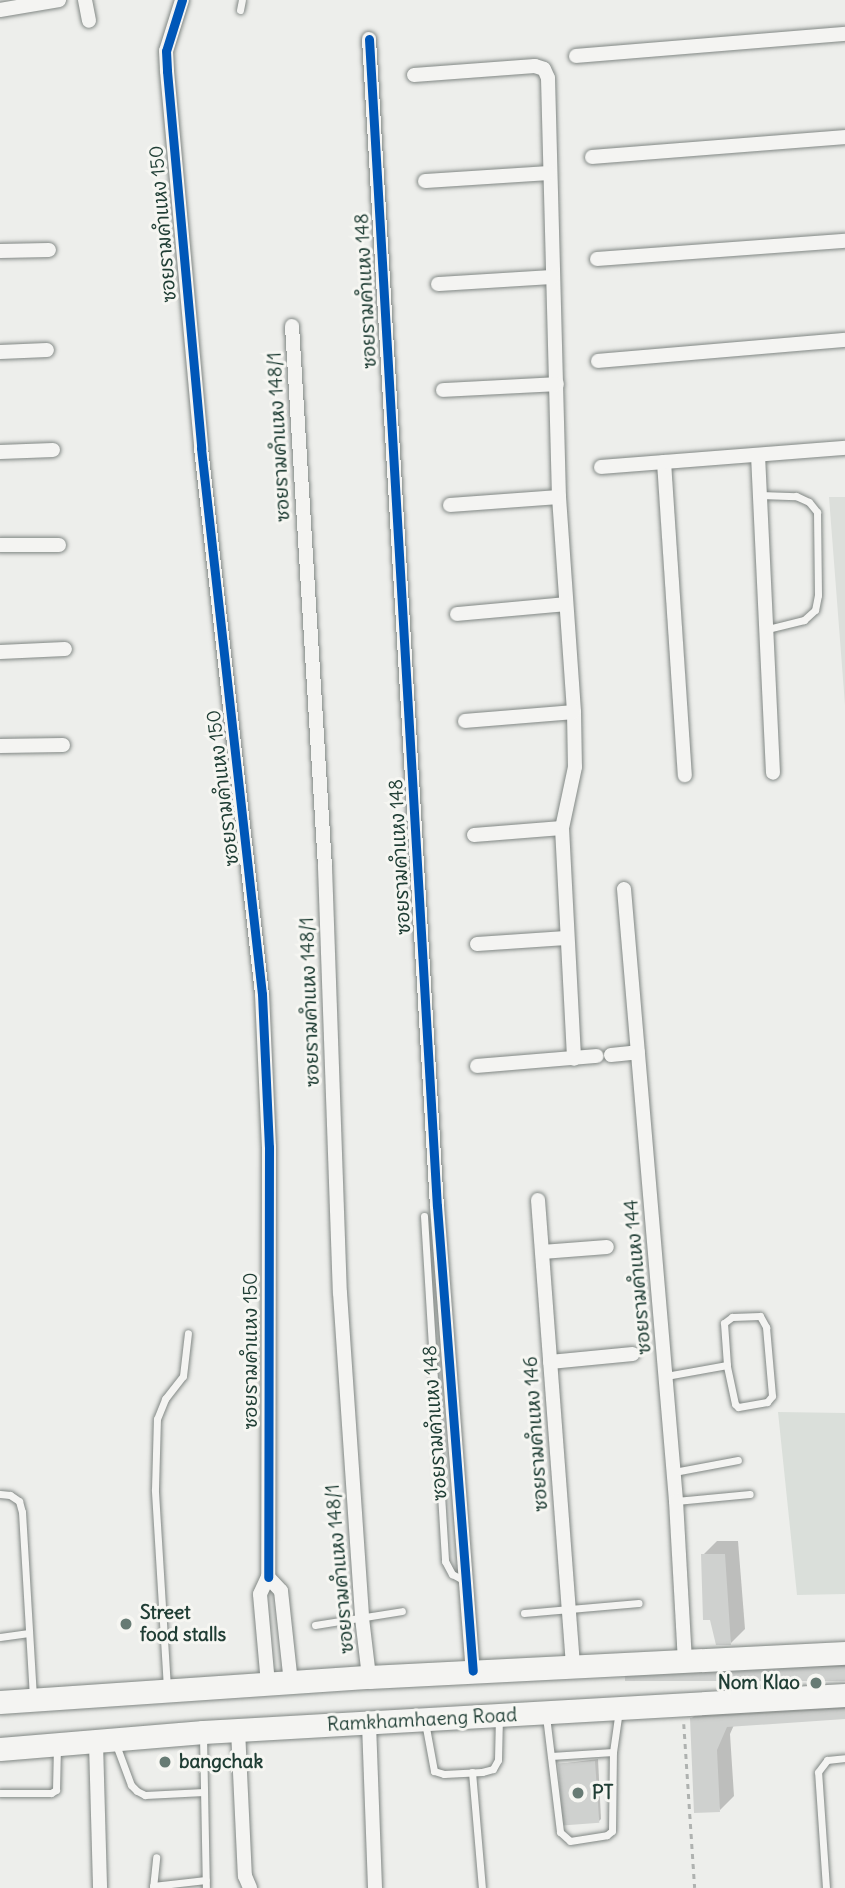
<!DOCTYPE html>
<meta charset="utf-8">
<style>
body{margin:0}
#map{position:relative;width:845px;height:1888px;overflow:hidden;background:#edeeeb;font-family:Delius,"Playpen Sans Thai",sans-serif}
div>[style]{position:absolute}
.built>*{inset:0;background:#dcdfdb}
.green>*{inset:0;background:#dadfda}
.shadow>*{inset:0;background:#0003}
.building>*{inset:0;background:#cfd1cf;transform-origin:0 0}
.path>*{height:2.5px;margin-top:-1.25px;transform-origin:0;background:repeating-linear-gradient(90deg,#afb2b0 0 5px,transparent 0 10px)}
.roads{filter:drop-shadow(0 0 2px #818784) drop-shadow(0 0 2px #818784)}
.lane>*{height:7px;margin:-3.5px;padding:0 3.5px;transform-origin:3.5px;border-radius:3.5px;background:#f4f4f2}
.street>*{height:14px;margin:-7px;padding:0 7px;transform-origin:7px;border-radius:7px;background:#f4f4f2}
.primary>*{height:23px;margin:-11.5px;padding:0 11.5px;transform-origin:11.5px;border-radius:11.5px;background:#f4f4f2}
.cycleway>*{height:9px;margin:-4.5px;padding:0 4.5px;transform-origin:4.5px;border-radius:4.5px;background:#0057b8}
.dots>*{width:19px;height:19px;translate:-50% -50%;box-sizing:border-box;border:4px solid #f6f6f2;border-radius:50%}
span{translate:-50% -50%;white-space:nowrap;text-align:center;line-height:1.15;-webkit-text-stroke:6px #f6f6f2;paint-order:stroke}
.street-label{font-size:19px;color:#1f3d34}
.poi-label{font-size:19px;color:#1f3d34;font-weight:700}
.left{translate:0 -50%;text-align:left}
.right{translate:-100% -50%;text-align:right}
</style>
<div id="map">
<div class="built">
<i style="clip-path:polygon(829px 497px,845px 497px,845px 705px)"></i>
</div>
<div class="green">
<i style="clip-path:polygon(778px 1412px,845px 1413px,845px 1594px,797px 1595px)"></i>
</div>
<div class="shadow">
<i style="clip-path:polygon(717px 1541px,738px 1541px,745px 1629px,731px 1643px,703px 1555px)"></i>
<i style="clip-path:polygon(845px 1655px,845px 1679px,627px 1679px,641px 1665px)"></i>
<i style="clip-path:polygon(845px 1697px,845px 1718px,734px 1725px,730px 1734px,734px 1796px,720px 1810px,691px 1719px,705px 1705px)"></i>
<i style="clip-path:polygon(598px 1759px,601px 1819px,598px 1822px,560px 1764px)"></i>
</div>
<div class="building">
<i style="clip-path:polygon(701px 1554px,725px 1554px,731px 1645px,716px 1645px,710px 1620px,703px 1620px)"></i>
<i style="left:845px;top:1667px;width:14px;height:220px;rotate:90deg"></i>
<i style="clip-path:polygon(845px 1709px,845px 1719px,727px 1727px,717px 1750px,720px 1812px,694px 1813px,690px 1718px)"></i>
<i style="left:595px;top:1761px;width:62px;height:37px;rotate:86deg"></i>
</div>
<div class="path">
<i style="left:684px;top:1724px;width:164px;rotate:86.2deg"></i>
</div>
<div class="roads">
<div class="lane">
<i style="left:240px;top:10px;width:10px;rotate:-79deg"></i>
<i style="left:760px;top:495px;width:36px;rotate:2deg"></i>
<i style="left:796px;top:496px;width:14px;rotate:25deg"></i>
<i style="left:809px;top:502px;width:13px;rotate:51deg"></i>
<i style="left:817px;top:512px;width:83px;rotate:89.3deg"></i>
<i style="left:818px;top:595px;width:15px;rotate:101deg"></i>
<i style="left:815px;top:610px;width:15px;rotate:138deg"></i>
<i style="left:804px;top:620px;width:38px;rotate:166deg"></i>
<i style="left:424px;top:1216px;width:346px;rotate:86.5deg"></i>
<i style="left:445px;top:1561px;width:15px;rotate:62deg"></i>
<i style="left:452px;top:1574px;width:15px;rotate:28deg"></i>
<i style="left:760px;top:1316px;width:13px;rotate:61deg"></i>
<i style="left:766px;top:1327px;width:69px;rotate:85deg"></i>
<i style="left:772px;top:1396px;width:8px;rotate:130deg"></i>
<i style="left:767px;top:1402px;width:29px;rotate:170deg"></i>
<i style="left:738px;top:1407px;width:4px;rotate:-135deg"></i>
<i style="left:735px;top:1404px;width:40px;rotate:-102deg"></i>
<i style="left:727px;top:1365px;width:42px;rotate:-94.1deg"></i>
<i style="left:724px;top:1323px;width:10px;rotate:-37deg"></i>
<i style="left:732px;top:1317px;width:28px;rotate:-2deg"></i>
<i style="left:666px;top:1376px;width:62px;rotate:-10.2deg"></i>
<i style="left:674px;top:1472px;width:65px;rotate:-10.6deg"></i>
<i style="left:0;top:1494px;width:10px;rotate:6deg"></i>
<i style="left:10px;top:1495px;width:11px;rotate:34deg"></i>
<i style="left:19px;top:1501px;width:11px;rotate:75deg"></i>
<i style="left:22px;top:1512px;width:184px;rotate:86.6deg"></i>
<i style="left:676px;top:1501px;width:74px;rotate:-5.4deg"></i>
<i style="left:524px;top:1613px;width:115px;rotate:-5deg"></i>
<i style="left:315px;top:1625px;width:88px;rotate:-9.1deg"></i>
<i style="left:0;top:1637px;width:29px;rotate:-8deg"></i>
<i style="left:167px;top:1688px;width:199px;rotate:-93.5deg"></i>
<i style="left:155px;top:1489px;width:70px;rotate:-88.4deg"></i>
<i style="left:157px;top:1419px;width:22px;rotate:-68deg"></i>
<i style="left:165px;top:1399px;width:29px;rotate:-52deg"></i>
<i style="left:183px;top:1376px;width:43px;rotate:-83.4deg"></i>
<i style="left:546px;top:1716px;width:117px;rotate:83.1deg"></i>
<i style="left:560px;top:1832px;width:13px;rotate:42deg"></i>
<i style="left:570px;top:1841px;width:37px;rotate:-9deg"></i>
<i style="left:607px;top:1835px;width:6px;rotate:-39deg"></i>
<i style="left:612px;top:1831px;width:79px;rotate:-89.3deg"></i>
<i style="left:613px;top:1752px;width:42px;rotate:-81.9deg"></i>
<i style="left:425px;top:1722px;width:50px;rotate:79.6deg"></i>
<i style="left:434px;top:1771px;width:10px;rotate:17deg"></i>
<i style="left:444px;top:1774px;width:38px;rotate:-3deg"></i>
<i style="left:482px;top:1772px;width:11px;rotate:-15deg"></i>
<i style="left:493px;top:1769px;width:10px;rotate:-61deg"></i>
<i style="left:498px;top:1760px;width:43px;rotate:-88.7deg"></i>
<i style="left:203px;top:1736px;width:152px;rotate:88.9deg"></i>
<i style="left:115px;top:1742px;width:46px;rotate:69.6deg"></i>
<i style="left:131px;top:1785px;width:8px;rotate:45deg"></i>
<i style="left:137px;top:1791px;width:9px;rotate:27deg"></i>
<i style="left:145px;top:1795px;width:59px;rotate:-2.9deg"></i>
<i style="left:551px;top:1756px;width:62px;rotate:-3.7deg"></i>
<i style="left:472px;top:1772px;width:116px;rotate:85.1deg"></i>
<i style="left:0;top:1793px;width:51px"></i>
<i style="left:51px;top:1793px;width:6px;rotate:-31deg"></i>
<i style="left:56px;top:1790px;width:44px;rotate:-88.7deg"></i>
<i style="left:153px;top:1886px;width:53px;rotate:-6.5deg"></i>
<i style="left:153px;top:1888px;width:31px;rotate:-84deg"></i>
<i style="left:826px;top:1888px;width:116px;rotate:-93.9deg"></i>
<i style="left:818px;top:1772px;width:15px;rotate:-53deg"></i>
<i style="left:827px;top:1760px;width:18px;rotate:-6deg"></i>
</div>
<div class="street">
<i style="left:85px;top:0;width:21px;rotate:79deg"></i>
<i style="left:182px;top:0;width:53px;rotate:107.4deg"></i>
<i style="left:166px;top:51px;width:20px;rotate:87deg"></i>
<i style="left:167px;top:71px;width:379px;rotate:84.8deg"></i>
<i style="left:201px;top:448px;width:549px;rotate:83.63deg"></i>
<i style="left:262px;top:994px;width:153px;rotate:87.4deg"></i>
<i style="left:269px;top:1147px;width:430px;rotate:90.1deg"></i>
<i style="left:0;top:10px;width:60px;rotate:-9.6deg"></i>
<i style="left:369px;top:39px;width:1169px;rotate:86.67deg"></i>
<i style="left:437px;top:1206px;width:466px;rotate:85.6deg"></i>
<i style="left:576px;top:56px;width:270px;rotate:-4.7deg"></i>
<i style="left:414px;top:75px;width:121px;rotate:-4.3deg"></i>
<i style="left:535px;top:66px;width:9px;rotate:18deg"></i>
<i style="left:544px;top:69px;width:10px;rotate:66deg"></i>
<i style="left:548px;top:78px;width:419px;rotate:88.5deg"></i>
<i style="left:559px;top:497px;width:216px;rotate:86deg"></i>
<i style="left:574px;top:712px;width:55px;rotate:89deg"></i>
<i style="left:575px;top:767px;width:62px;rotate:102deg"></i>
<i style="left:562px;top:828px;width:231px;rotate:87deg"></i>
<i style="left:592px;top:157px;width:254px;rotate:-4.5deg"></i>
<i style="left:425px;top:181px;width:125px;rotate:-3.7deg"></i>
<i style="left:0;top:251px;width:49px;rotate:-1.2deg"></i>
<i style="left:597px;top:259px;width:249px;rotate:-4.2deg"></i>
<i style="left:438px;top:284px;width:115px;rotate:-3.5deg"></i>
<i style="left:292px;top:326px;width:542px;rotate:86.51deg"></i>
<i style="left:325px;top:867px;width:426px;rotate:88deg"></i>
<i style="left:340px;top:1293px;width:326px;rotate:86.1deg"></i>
<i style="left:362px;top:1618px;width:59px;rotate:83.2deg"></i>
<i style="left:0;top:352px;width:47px;rotate:-2.4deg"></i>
<i style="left:598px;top:361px;width:248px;rotate:-4.9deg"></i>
<i style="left:443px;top:390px;width:114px;rotate:-3deg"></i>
<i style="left:0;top:452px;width:53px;rotate:-2.2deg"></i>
<i style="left:758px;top:455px;width:318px;rotate:87.3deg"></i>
<i style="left:664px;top:462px;width:314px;rotate:86.2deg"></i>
<i style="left:601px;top:467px;width:245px;rotate:-4.5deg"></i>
<i style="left:450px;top:505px;width:109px;rotate:-4.2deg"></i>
<i style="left:0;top:545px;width:59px"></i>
<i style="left:457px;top:614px;width:109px;rotate:-5.2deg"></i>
<i style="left:0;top:652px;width:65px;rotate:-2.6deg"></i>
<i style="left:465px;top:721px;width:109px;rotate:-4.7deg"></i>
<i style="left:0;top:746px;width:63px;rotate:-0.9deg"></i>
<i style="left:474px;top:835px;width:88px;rotate:-4.5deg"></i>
<i style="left:624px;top:889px;width:614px;rotate:85.14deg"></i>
<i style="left:676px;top:1501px;width:161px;rotate:86.8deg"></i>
<i style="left:477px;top:944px;width:89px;rotate:-3.9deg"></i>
<i style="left:611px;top:1055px;width:27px;rotate:-6deg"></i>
<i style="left:477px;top:1066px;width:120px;rotate:-4.8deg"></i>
<i style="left:538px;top:1200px;width:466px;rotate:85.7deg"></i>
<i style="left:542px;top:1252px;width:65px;rotate:-4.4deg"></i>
<i style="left:550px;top:1362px;width:83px;rotate:-5.5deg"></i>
<i style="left:268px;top:1684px;width:90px;rotate:-95.1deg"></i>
<i style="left:260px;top:1594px;width:19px;rotate:-65deg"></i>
<i style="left:268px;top:1577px;width:19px;rotate:47deg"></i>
<i style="left:281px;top:1591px;width:93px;rotate:83.8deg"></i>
<i style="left:369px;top:1724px;width:164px;rotate:87.9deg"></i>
<i style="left:238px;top:1730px;width:146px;rotate:87.3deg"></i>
<i style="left:245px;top:1876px;width:13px;rotate:67deg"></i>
<i style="left:96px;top:1743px;width:145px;rotate:88.4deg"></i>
</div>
<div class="primary">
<i style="left:0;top:1702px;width:370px;rotate:-3.9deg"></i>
<i style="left:369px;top:1677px;width:477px;rotate:-2.9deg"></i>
<i style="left:0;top:1749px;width:204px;rotate:-4.8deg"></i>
<i style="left:203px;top:1732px;width:643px;rotate:-3.3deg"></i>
</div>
</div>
<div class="cycleway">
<i style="left:182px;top:0;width:53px;rotate:107.4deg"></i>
<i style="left:166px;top:51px;width:20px;rotate:87deg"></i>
<i style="left:167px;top:71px;width:379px;rotate:84.8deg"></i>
<i style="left:201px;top:448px;width:549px;rotate:83.63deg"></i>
<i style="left:262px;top:994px;width:153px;rotate:87.4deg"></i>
<i style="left:269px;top:1147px;width:430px;rotate:90.1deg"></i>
<i style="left:369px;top:39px;width:1169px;rotate:86.67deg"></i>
<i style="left:437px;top:1206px;width:466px;rotate:85.6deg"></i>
</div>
<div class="dots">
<i style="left:126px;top:1624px;background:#677b74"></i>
<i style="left:816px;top:1683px;background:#677b74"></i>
<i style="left:165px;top:1762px;background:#677b74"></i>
<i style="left:578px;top:1793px;background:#677b74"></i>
</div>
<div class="street-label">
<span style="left:163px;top:224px;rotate:-95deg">ซอยรามคำแหง 150</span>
<span style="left:366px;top:291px;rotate:-93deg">ซอยรามคำแหง 148</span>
<span style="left:279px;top:437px;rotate:-93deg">ซอยรามคำแหง 148/1</span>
<span style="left:223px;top:788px;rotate:-97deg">ซอยรามคำแหง 150</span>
<span style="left:400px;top:857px;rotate:-93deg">ซอยรามคำแหง 148</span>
<span style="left:310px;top:1002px;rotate:-92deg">ซอยรามคำแหง 148/1</span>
<span style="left:638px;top:1277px;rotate:-95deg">ซอยรามคำแหง 144</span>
<span style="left:251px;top:1351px;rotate:-90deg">ซอยรามคำแหง 150</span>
<span style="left:435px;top:1423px;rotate:-94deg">ซอยรามคำแหง 148</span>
<span style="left:536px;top:1434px;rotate:-94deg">ซอยรามคำแหง 146</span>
<span style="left:340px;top:1569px;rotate:-95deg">ซอยรามคำแหง 148/1</span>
<span style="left:422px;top:1720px;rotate:-3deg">Ramkhamhaeng Road</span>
</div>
<div class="poi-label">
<span class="left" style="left:140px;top:1624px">Street<br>food stalls</span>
<span class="right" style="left:800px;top:1683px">Nom Klao</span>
<span class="left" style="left:179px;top:1762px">bangchak</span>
<span class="left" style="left:592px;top:1793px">PT</span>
</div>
</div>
